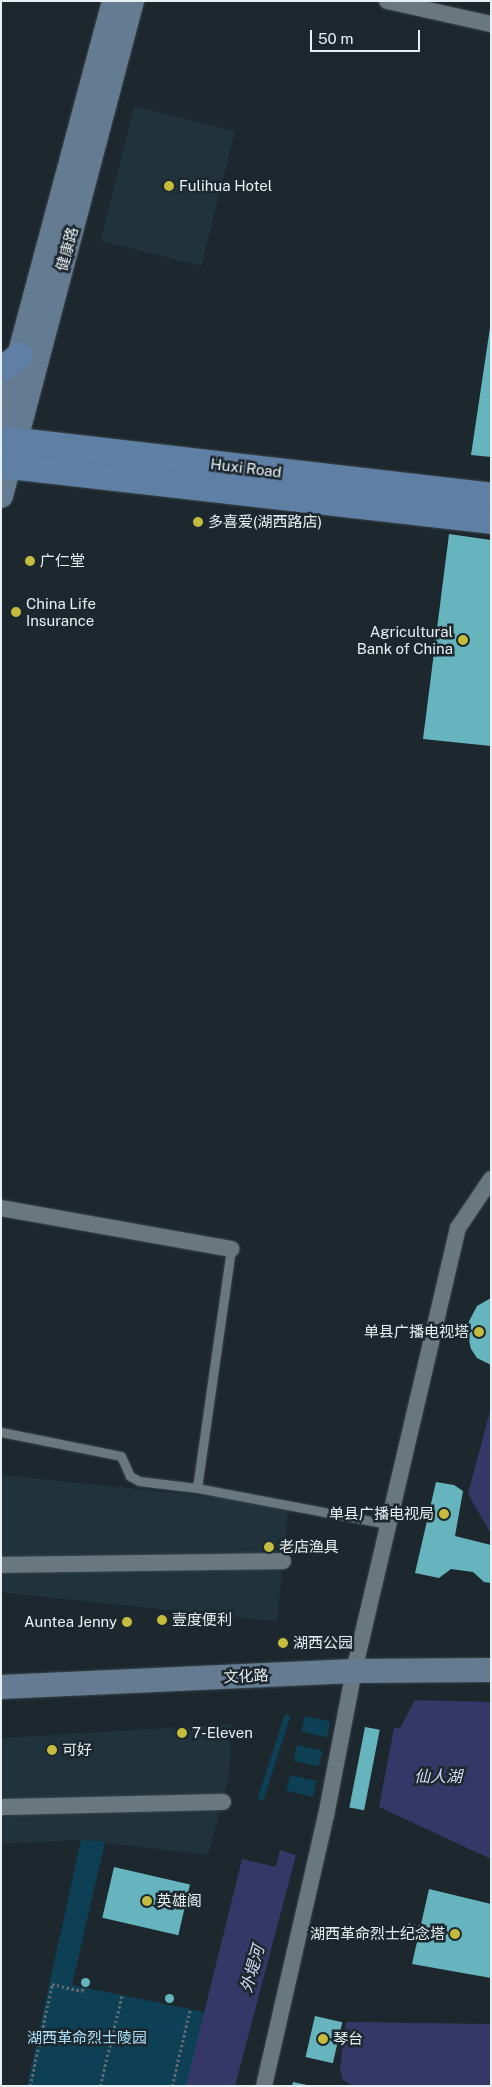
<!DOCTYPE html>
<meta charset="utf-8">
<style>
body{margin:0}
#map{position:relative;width:492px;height:2087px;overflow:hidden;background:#1c282e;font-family:"Public Sans","Noto Sans SC",sans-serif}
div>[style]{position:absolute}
.built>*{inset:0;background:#20333d;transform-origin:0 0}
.green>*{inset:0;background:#0d4054;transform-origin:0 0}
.water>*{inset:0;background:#353866}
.building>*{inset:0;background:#66b5be;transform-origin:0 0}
.round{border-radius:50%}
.path>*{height:2.5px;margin-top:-1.25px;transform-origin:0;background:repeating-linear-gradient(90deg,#606a70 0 2.5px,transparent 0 5px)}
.roads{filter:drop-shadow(0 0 1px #3c464b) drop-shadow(0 0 1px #3c464b)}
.lane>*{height:9px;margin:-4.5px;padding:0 4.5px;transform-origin:4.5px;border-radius:4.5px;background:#69777e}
.street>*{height:16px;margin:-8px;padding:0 8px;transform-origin:8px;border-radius:8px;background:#69777e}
.secondary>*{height:24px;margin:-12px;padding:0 12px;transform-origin:12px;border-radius:12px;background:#647b91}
.primary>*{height:26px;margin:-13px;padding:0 13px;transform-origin:13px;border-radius:13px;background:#5f7fa4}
.dots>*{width:14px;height:14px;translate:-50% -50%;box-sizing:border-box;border:2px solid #1c282e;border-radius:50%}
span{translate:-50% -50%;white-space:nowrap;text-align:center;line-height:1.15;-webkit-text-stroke:5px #1c282e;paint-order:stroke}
.poi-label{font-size:15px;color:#e8f0f4}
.left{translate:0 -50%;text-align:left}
.right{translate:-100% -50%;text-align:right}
.street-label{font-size:15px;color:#e8f0f4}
.park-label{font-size:15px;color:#abe0fa}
.water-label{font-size:16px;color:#d6dafa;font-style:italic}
.frame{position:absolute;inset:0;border:2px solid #e8f0f4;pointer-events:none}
.scale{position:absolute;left:310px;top:30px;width:110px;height:22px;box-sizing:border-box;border:2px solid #e8f0f4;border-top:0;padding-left:6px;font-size:15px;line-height:18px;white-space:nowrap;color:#e8f0f4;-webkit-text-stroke:4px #1c282e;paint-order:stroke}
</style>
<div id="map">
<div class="built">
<i style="left:134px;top:106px;width:104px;height:139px;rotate:14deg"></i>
<i style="left:289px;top:1505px;width:117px;height:288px;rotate:96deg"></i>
<i style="clip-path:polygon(231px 1724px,229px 1777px,208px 1855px,81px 1840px,1px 1844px,1px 1738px)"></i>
</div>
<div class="green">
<i style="left:285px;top:1714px;width:6px;height:89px;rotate:18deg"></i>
<i style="left:305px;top:1716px;width:26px;height:16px;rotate:13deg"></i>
<i style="left:297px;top:1745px;width:26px;height:16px;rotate:13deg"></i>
<i style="left:290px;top:1775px;width:27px;height:16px;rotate:13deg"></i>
<i style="clip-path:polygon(81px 1840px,105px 1842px,72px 1985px,204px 2012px,187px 2086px,27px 2086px)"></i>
</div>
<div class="water">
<i style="clip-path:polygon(491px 1407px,491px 1534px,468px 1494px)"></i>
<i style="clip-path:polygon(415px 1700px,491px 1702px,491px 1859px,379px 1807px,394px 1728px,400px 1728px)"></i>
<i style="clip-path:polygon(280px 1850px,296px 1855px,235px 2086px,186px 2086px,242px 1859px,276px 1867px)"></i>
<i style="clip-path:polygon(346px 2022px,491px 2024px,491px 2086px,353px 2086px,343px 2080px,340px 2068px)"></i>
</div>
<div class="building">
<i style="clip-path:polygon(491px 321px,491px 457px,471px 455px)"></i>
<i style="clip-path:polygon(449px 534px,491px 540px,491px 746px,423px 739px)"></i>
<i style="clip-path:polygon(491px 1298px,491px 1365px,477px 1358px,471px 1349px,466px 1327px,477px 1306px)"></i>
<i style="clip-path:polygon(436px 1482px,454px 1485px,463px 1491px,455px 1536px,491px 1545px,491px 1583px,484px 1582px,473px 1572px,451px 1569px,439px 1578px,415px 1573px)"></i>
<i style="left:365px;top:1727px;width:15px;height:82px;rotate:11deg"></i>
<i style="left:114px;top:1867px;width:78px;height:52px;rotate:13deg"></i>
<i style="clip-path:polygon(429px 1889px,491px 1904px,491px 1978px,412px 1964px)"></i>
<i class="round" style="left:80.5px;top:1977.5px;width:9px;height:9px"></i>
<i class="round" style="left:164.5px;top:1993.5px;width:9px;height:9px"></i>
<i style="left:315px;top:2016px;width:28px;height:42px;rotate:13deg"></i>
<i style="clip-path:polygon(293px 2082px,307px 2085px,307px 2086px,292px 2086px)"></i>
</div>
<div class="path">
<i style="left:408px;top:1924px;width:32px;rotate:11deg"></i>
<i style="left:30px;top:2086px;width:104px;rotate:-77.8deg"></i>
<i style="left:52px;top:1984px;width:31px;rotate:13deg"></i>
<i style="left:82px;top:1991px;width:3px;rotate:-72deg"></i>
<i style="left:100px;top:2086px;width:94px;rotate:-76.4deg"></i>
<i style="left:172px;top:2086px;width:79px;rotate:-76.8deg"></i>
</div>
<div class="roads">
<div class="lane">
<i style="left:1px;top:1432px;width:122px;rotate:11.3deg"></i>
<i style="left:121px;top:1456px;width:22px;rotate:66deg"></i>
<i style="left:130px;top:1476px;width:10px;rotate:29deg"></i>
<i style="left:139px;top:1481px;width:58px;rotate:6.9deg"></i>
<i style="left:197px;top:1488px;width:194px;rotate:10.7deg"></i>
<i style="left:197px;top:1488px;width:241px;rotate:-81.9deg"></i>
</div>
<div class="street">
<i style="left:387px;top:1px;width:107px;rotate:12.5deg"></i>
<i style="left:1px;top:1208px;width:234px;rotate:10.1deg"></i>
<i style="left:1px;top:1565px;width:282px;rotate:-0.8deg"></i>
<i style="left:1px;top:1807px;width:222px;rotate:-1.3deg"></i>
<i style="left:264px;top:2086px;width:277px;rotate:-77.1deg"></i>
<i style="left:326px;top:1816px;width:148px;rotate:-79.1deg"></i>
<i style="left:354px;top:1671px;width:455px;rotate:-76.8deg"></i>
<i style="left:458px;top:1228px;width:59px;rotate:-56deg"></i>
</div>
<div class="secondary">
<i style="left:1px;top:423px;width:437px;rotate:-75deg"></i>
<i style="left:1px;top:496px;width:512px;rotate:-75.18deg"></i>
<i style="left:1px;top:1687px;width:353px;rotate:-2.6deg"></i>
<i style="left:354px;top:1671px;width:137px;rotate:-0.4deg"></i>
</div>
<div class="primary">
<i style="left:1px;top:370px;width:24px;rotate:-38deg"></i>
<i style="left:1px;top:439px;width:493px;rotate:6.6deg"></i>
<i style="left:1px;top:465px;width:493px;rotate:6.5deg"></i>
</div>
</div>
<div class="dots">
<i style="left:169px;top:186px;background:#c5bc3d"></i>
<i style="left:198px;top:522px;background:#c5bc3d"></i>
<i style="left:30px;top:561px;background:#c5bc3d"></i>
<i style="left:16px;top:612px;background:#c5bc3d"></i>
<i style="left:463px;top:640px;background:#c5bc3d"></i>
<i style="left:479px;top:1332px;background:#c5bc3d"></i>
<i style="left:444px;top:1514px;background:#c5bc3d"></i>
<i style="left:269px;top:1547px;background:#c5bc3d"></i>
<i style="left:162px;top:1620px;background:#c5bc3d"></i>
<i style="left:127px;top:1622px;background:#c5bc3d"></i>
<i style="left:283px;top:1643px;background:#c5bc3d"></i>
<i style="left:182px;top:1733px;background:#c5bc3d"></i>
<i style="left:52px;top:1750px;background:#c5bc3d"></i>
<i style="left:147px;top:1901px;background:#c5bc3d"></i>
<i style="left:455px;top:1934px;background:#c5bc3d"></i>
<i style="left:323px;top:2039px;background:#c5bc3d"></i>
</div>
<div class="poi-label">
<span class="left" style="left:179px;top:186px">Fulihua Hotel</span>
<span class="left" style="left:208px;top:522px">多喜爱(湖西路店)</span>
<span class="left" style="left:40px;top:561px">广仁堂</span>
<span class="left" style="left:26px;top:612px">China Life<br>Insurance</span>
<span class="right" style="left:453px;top:640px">Agricultural<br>Bank of China</span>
<span class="right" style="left:469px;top:1332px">单县广播电视塔</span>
<span class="right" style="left:434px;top:1514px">单县广播电视局</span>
<span class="left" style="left:279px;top:1547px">老店渔具</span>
<span class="left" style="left:172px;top:1620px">壹度便利</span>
<span class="right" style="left:117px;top:1622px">Auntea Jenny</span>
<span class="left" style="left:293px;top:1643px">湖西公园</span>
<span class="left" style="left:192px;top:1733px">7-Eleven</span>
<span class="left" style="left:62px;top:1750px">可好</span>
<span class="left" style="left:157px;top:1901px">英雄阁</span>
<span class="right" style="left:445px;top:1934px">湖西革命烈士纪念塔</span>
<span class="left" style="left:333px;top:2039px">琴台</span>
</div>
<div class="street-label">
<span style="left:67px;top:249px;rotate:-75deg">健康路</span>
<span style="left:246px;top:468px;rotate:7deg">Huxi Road</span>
<span style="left:246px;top:1676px;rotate:-3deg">文化路</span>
</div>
<div class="park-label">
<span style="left:87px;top:2038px">湖西革命烈士陵园</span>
</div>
<div class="water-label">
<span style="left:438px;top:1777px">仙人湖</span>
<span style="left:253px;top:1969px;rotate:-74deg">外堤河</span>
</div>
<div class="frame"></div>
<div class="scale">50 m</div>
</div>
